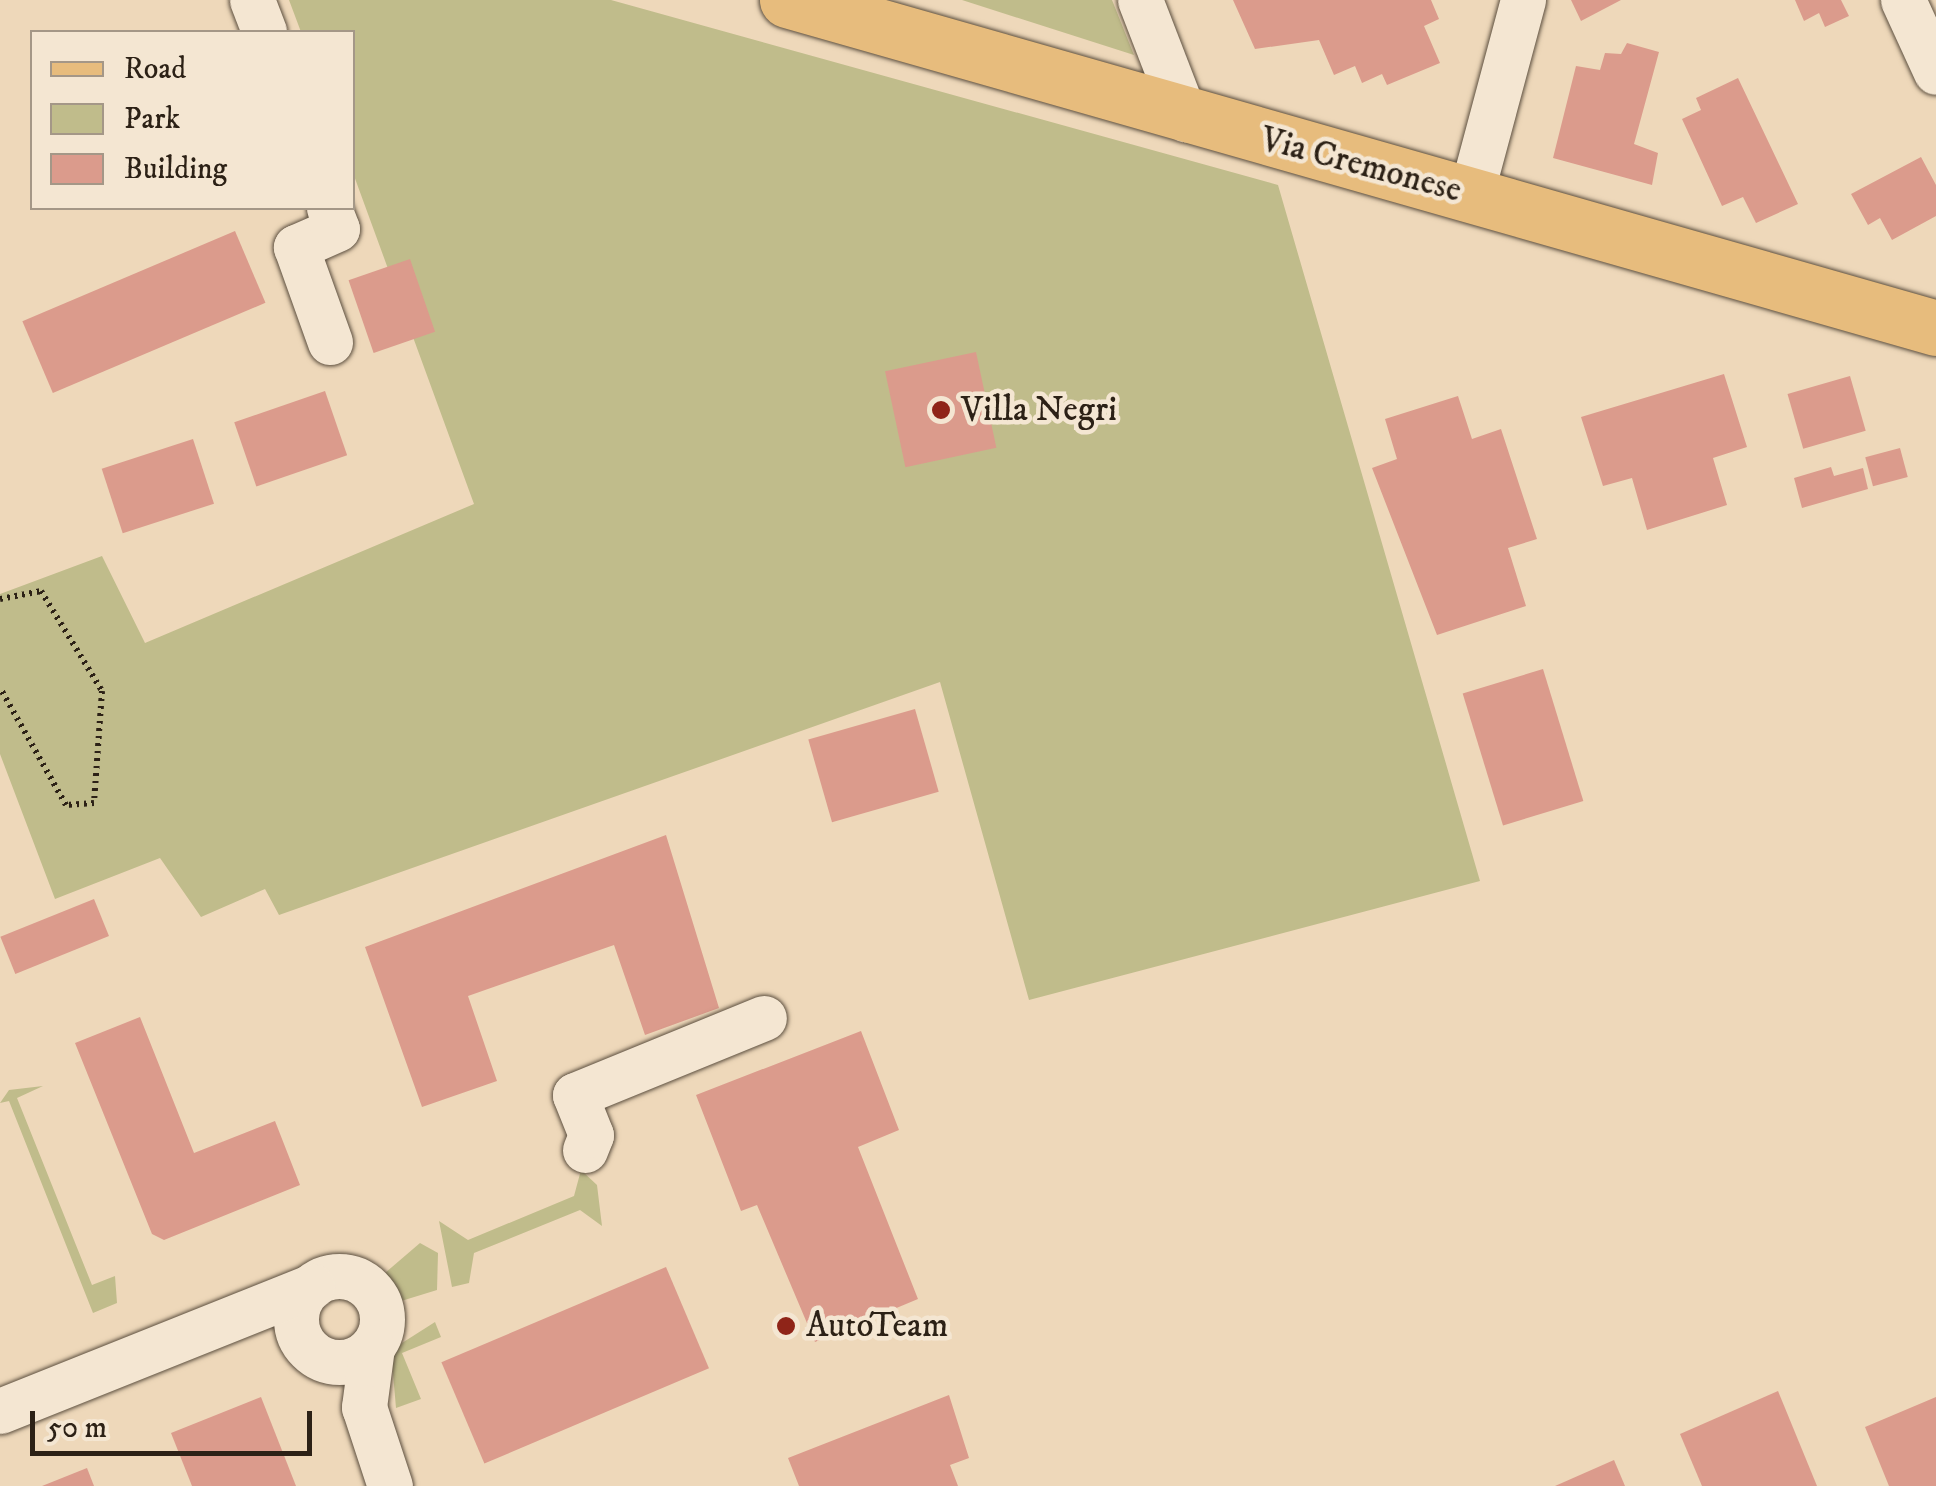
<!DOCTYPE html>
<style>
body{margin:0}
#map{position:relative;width:1936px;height:1486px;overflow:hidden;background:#eed8ba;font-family:"IM FELL DW Pica",serif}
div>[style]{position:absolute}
.green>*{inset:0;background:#c0bc8b}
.building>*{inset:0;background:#db9b8c;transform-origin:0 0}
.path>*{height:6px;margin-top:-3px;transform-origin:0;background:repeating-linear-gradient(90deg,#2c2116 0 2.5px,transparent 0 7.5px)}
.roads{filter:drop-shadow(0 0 2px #5c4f3f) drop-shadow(0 0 2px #5c4f3f)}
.minor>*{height:45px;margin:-22.5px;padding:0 22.5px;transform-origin:22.5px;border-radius:22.5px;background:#f4e6d2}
.minor>.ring{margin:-22.5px;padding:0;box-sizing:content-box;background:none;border:45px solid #f4e6d2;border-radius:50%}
.major>*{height:55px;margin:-27.5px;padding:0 27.5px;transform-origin:27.5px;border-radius:27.5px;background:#e7bc7d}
.dots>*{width:28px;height:28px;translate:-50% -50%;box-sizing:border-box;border:5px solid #f4e6d2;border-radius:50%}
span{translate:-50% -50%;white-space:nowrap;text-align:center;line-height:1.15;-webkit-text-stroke:9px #f4e6d2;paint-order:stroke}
.street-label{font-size:35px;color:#2c2116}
.poi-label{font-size:35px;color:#2c2116}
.left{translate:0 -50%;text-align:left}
.legend{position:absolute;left:30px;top:30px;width:325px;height:180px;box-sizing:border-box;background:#f4e6d2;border:2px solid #a49787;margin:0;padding:12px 18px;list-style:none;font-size:30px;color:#2c2116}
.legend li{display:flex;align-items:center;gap:20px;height:50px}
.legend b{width:50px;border:2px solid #a49787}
.scale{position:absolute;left:30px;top:1411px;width:282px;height:45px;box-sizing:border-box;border:5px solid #2c2116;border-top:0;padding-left:12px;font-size:30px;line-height:35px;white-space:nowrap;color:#2c2116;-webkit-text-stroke:8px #f4e6d2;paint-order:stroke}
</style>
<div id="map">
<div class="green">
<i style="clip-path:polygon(289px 0,611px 0,1278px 185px,1480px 881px,1029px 1000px,940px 682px,279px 915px,265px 889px,201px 917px,160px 858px,55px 899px,0 754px,0 594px,102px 556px,145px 643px,474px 504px,353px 173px,352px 32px,301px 32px)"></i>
<i style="clip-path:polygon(962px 0,1112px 0,1134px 55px)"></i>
<i style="clip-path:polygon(43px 1086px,17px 1098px,92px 1285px,115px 1276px,117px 1303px,93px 1313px,9px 1101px,0 1103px,9px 1090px)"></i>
<i style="clip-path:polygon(581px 1170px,597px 1185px,602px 1226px,580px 1210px,474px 1253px,469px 1283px,452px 1287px,439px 1221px,468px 1240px,574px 1196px)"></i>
<i style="clip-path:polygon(420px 1243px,438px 1253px,437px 1290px,398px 1302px,385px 1273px)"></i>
<i style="clip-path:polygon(435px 1322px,441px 1337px,402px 1353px,421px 1399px,396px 1408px,391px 1350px)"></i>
</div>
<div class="building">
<i style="clip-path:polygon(1233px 0,1431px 0,1439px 19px,1424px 26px,1440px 63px,1387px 85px,1382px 74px,1362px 83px,1355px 66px,1334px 75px,1319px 40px,1255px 49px)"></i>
<i style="clip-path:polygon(1571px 0,1621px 0,1581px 21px)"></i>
<i style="clip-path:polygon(1795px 0,1841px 0,1849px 16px,1825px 27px,1819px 13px,1804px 21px)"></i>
<i style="clip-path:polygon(1627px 43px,1659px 52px,1634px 144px,1658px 153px,1652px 185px,1553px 158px,1576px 66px,1600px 70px,1605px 53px,1621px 54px)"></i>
<i style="clip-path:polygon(1738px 78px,1798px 204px,1756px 223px,1743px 197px,1722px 206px,1682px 119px,1701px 110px,1696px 98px)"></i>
<i style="clip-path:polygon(1921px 157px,1936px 185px,1936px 216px,1892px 240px,1880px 218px,1868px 225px,1851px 194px)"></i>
<i style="left:235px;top:231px;width:78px;height:231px;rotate:67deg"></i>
<i style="left:410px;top:259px;width:77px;height:65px;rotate:71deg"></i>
<i style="left:976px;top:352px;width:98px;height:93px;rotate:78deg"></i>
<i style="clip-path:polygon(1724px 374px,1747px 447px,1713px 458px,1727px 505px,1647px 530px,1632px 478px,1603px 486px,1581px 417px)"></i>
<i style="left:1850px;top:376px;width:57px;height:65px;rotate:74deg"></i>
<i style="left:325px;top:391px;width:68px;height:96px;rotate:71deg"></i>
<i style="clip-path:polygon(1458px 396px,1472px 439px,1501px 429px,1537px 539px,1508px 548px,1526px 606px,1437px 635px,1372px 468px,1397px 459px,1385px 419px)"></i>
<i style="left:193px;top:439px;width:68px;height:96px;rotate:72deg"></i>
<i style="left:1900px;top:448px;width:30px;height:36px;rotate:75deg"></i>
<i style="clip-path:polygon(1831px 467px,1834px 476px,1863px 468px,1868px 489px,1802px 508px,1794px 478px)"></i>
<i style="left:1543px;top:669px;width:138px;height:84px;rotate:73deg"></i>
<i style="left:915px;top:709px;width:86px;height:111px;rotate:74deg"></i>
<i style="clip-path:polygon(666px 835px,719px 1008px,645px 1035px,614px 945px,468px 996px,497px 1081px,422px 1107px,365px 947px)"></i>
<i style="left:94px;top:899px;width:40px;height:101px;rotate:68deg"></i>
<i style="clip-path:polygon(140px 1017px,194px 1153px,275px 1121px,300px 1185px,164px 1240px,152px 1234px,75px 1043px)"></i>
<i style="clip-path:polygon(861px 1031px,899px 1130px,858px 1147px,918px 1299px,815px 1342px,757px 1205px,741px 1211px,696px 1095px)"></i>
<i style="left:666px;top:1267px;width:110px;height:244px;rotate:67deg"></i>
<i style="clip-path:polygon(1778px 1391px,1817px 1486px,1702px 1486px,1680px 1434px)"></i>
<i style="clip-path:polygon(949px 1395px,969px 1458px,950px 1465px,958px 1486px,799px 1486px,788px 1458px)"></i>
<i style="clip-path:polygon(261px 1397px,296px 1486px,192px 1486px,171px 1433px)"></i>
<i style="clip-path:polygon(1936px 1397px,1936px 1486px,1889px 1486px,1865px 1427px)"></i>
<i style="clip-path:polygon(1614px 1460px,1625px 1486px,1555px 1486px)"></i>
<i style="clip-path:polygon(87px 1468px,94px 1486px,42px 1486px)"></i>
</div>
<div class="path">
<i style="left:0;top:599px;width:42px;rotate:-11deg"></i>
<i style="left:41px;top:591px;width:117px;rotate:58.6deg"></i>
<i style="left:102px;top:691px;width:112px;rotate:94.1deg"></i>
<i style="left:94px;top:803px;width:28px;rotate:176deg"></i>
<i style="left:66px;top:805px;width:134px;rotate:-119.4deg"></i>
</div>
<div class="roads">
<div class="minor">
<i style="left:252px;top:0;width:34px;rotate:69deg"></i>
<i style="left:1140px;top:0;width:128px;rotate:68.9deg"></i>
<i style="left:1903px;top:0;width:79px;rotate:65.4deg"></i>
<i style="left:1471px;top:194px;width:201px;rotate:-75deg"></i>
<i style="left:329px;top:208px;width:22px;rotate:69deg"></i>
<i style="left:337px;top:229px;width:45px;rotate:156.3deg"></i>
<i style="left:296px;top:247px;width:101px;rotate:70.3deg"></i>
<i style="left:585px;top:1150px;width:16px;rotate:-68deg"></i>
<i style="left:591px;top:1135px;width:43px;rotate:-111.8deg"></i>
<i style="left:575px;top:1095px;width:204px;rotate:-22.2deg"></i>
<i class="ring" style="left:296px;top:1276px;width:41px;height:41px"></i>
<i style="left:372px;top:1347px;width:61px;rotate:97.6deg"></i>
<i style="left:364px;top:1407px;width:83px;rotate:71.8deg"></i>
<i style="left:0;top:1411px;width:336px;rotate:-21.8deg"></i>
</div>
<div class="major">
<i style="left:787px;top:0;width:1195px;rotate:15.93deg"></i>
</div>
</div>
<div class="dots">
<i style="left:941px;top:410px;background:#8f2418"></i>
<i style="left:786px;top:1326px;background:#8f2418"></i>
</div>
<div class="street-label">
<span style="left:1361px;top:165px;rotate:15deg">Via Cremonese</span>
</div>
<div class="poi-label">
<span class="left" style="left:961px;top:410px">Villa Negri</span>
<span class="left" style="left:806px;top:1326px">AutoTeam</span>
</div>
<ul class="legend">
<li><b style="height:12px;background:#e7bc7d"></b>Road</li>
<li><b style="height:28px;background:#c0bc8b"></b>Park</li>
<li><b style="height:28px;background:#db9b8c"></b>Building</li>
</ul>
<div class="scale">50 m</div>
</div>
